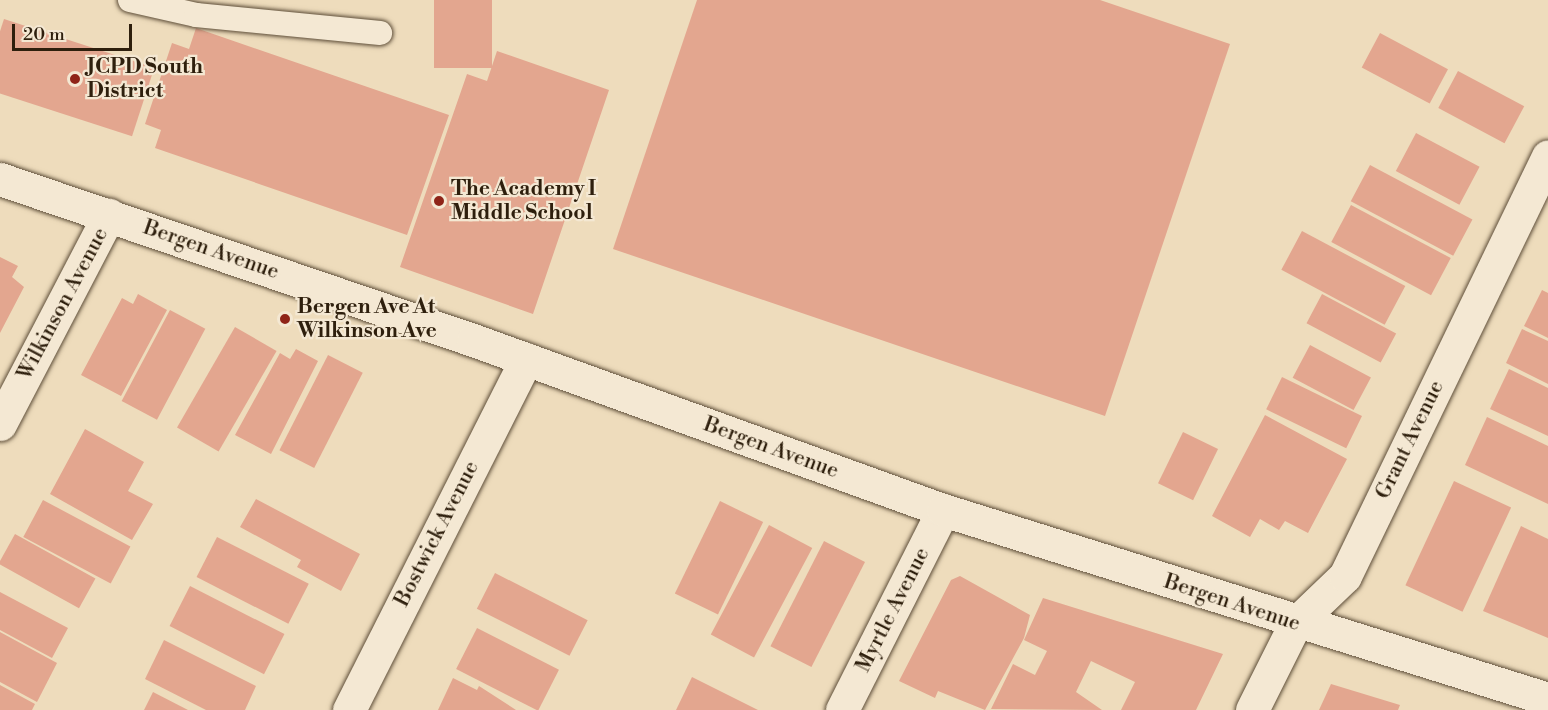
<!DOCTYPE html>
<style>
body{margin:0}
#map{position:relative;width:1548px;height:710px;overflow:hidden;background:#eedcbc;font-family:"Libre Bodoni",serif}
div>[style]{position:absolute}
.building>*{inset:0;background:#e3a68f;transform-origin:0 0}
.roads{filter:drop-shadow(0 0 2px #5e4e39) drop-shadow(0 0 2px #5e4e39)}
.lane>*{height:24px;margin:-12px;padding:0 12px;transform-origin:12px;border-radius:12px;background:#f4e8d3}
.street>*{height:33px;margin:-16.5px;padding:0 16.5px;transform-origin:16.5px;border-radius:16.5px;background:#f4e8d3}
.secondary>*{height:33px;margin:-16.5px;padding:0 16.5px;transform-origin:16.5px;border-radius:16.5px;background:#f4e8d3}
.dots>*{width:16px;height:16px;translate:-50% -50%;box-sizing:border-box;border:3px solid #f4e8d3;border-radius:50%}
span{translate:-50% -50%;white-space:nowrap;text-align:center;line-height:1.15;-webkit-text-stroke:4.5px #f4e8d3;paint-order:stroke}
.poi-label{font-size:21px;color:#2e1f0d;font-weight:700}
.left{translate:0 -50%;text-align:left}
.street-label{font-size:21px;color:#2e1f0d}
.scale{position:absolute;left:12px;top:24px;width:120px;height:27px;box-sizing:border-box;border:3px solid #2e1f0d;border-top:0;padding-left:8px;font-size:18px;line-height:21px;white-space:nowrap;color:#2e1f0d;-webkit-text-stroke:4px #f4e8d3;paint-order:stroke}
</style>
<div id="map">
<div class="building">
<i style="left:434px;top:0;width:58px;height:68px"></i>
<i style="clip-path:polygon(697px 0,1100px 0,1230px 44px,1105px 416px,613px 249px)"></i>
<i style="left:4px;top:19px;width:158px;height:72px;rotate:18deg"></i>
<i style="clip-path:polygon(196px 28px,449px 115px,407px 235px,155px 148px,161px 130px,145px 124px,172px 43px,189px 49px)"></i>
<i style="left:1380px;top:33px;width:77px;height:39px;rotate:28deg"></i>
<i style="clip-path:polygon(497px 51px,609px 90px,533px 314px,400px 267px,467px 74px,487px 81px)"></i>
<i style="left:1458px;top:71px;width:75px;height:42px;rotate:28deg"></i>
<i style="left:1416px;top:133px;width:72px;height:43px;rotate:28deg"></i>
<i style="left:1370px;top:165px;width:116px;height:41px;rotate:28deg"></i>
<i style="left:1351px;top:205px;width:113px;height:42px;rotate:28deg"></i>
<i style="left:1302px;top:231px;width:117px;height:44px;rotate:28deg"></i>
<i style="clip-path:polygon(0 257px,18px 266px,12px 277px,24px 287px,0 333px)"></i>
<i style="clip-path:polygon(1542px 290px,1548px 293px,1548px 338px,1524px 326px)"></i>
<i style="clip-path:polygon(138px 294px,167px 310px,121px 396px,81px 375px,122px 298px,133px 304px)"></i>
<i style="left:1322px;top:294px;width:84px;height:33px;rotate:28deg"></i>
<i style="left:170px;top:310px;width:40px;height:103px;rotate:28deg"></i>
<i style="left:235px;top:327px;width:48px;height:116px;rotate:30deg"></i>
<i style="clip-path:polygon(1522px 329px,1548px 341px,1548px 384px,1506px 363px)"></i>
<i style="left:1310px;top:345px;width:69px;height:37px;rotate:28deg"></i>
<i style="clip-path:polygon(296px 349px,318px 361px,271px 454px,235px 435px,280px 353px,290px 359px)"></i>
<i style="left:328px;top:355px;width:39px;height:107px;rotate:27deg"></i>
<i style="clip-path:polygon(1509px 369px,1548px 388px,1548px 436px,1490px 409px)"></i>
<i style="left:1282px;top:377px;width:89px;height:36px;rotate:26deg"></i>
<i style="clip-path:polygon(1265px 415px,1347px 459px,1308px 533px,1285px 521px,1279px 530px,1260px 519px,1250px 537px,1212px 516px)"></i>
<i style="clip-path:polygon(1487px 417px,1548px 446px,1548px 504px,1465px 465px)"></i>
<i style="clip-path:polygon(85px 429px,144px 462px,128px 491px,153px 504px,132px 540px,50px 494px)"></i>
<i style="left:1183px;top:432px;width:39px;height:57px;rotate:26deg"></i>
<i style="left:1454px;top:481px;width:63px;height:115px;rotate:25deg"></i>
<i style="clip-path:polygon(256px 499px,360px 554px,341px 591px,297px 567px,301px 560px,240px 527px)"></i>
<i style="left:43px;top:500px;width:99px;height:42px;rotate:28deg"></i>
<i style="left:720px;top:501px;width:48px;height:103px;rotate:26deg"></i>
<i style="left:769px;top:525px;width:49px;height:124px;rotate:28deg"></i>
<i style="clip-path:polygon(1521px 526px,1548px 539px,1548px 638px,1483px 611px)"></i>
<i style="left:15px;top:534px;width:92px;height:34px;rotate:29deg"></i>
<i style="left:217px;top:537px;width:103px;height:45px;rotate:27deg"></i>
<i style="left:824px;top:541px;width:46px;height:118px;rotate:27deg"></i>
<i style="left:495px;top:573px;width:104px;height:40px;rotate:27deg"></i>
<i style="clip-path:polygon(960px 576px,1030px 615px,1024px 638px,985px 710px,938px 691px,935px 698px,899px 681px,951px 580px)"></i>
<i style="left:190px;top:586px;width:106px;height:45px;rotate:27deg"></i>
<i style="clip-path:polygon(0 592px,68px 628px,52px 658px,0 630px)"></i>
<i style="clip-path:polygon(1043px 598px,1223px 654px,1196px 710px,1121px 710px,1135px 682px,1091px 661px,1076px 692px,1102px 710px,991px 709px,1013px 664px,1035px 675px,1047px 651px,1024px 640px)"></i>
<i style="left:477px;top:628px;width:92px;height:46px;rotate:27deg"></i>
<i style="clip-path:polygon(0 632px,57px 663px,37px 702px,0 682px)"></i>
<i style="clip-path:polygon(164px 640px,256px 686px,245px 710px,206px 710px,145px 679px)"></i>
<i style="clip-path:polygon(692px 677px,758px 710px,676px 710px)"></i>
<i style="clip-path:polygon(453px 678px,477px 690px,479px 686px,516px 710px,438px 710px)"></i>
<i style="clip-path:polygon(1331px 684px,1400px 705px,1398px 710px,1319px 710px)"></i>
<i style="clip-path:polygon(0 685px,35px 704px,32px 710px,0 710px)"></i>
<i style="clip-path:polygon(153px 692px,188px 710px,144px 710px)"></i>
</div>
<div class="roads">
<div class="lane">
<i style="left:130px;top:0;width:68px;rotate:12.8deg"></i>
<i style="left:196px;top:15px;width:185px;rotate:5.6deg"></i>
</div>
<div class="street">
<i style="left:0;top:424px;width:236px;rotate:-62.5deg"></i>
<i style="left:349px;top:710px;width:393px;rotate:-63.2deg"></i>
<i style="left:842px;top:710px;width:224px;rotate:-63.2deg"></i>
<i style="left:1252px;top:710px;width:96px;rotate:-63.4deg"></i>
<i style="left:1295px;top:624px;width:69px;rotate:-43.8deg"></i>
<i style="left:1345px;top:576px;width:466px;rotate:-64.2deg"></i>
</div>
<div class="secondary">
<i style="left:0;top:179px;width:500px;rotate:18.8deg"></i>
<i style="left:473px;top:340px;width:500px;rotate:19.9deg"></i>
<i style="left:943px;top:510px;width:634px;rotate:17.35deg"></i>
</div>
</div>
<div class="dots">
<i style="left:75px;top:79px;background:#8f2418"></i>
<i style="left:439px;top:201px;background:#8f2418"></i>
<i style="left:285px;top:319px;background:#8f2418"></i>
</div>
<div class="poi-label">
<span class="left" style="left:87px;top:79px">JCPD South<br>District</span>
<span class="left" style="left:451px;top:201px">The Academy I<br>Middle School</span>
<span class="left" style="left:297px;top:319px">Bergen Ave At<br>Wilkinson Ave</span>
</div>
<div class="street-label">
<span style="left:211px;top:250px;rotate:19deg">Bergen Avenue</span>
<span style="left:63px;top:304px;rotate:-62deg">Wilkinson Avenue</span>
<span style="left:1410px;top:440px;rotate:-64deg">Grant Avenue</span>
<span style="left:771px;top:448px;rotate:20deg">Bergen Avenue</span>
<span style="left:437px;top:534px;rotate:-63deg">Bostwick Avenue</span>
<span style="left:1232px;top:603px;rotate:18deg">Bergen Avenue</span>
<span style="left:893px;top:610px;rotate:-63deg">Myrtle Avenue</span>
</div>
<div class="scale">20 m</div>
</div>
